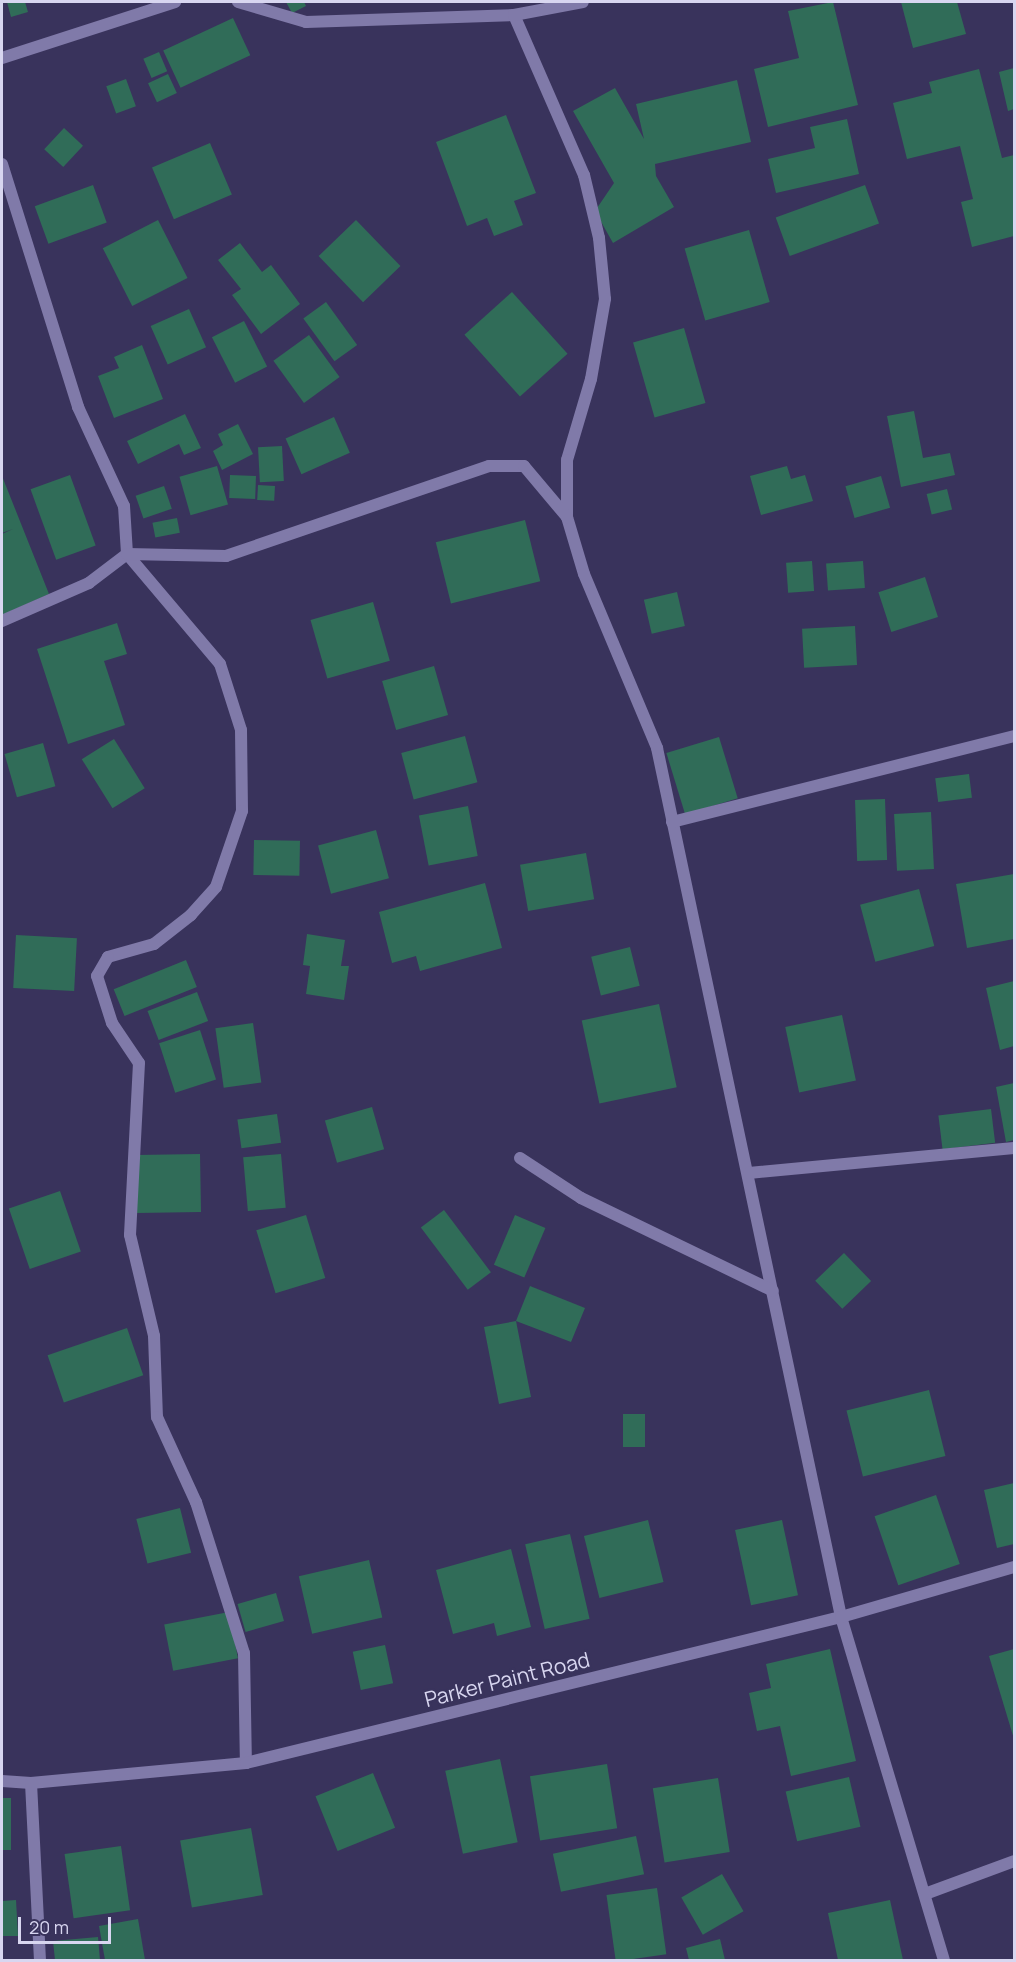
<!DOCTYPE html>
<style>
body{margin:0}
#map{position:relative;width:1016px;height:1962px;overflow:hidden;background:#39335c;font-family:Manrope,sans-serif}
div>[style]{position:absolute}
.building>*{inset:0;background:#306c58;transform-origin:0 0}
.lane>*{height:12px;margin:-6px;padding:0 6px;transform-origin:6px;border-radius:6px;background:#807aa9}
.street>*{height:12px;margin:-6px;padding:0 6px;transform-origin:6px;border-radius:6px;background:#807aa9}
span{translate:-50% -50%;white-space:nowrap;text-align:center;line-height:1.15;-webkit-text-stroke:4.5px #39335c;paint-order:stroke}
.street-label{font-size:21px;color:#d8d6f0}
.frame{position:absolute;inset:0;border:3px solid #d8d6f0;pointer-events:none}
.scale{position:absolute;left:18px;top:1917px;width:93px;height:27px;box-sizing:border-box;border:3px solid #d8d6f0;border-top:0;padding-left:8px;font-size:18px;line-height:21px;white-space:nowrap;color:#d8d6f0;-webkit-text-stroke:4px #39335c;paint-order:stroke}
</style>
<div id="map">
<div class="building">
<i style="clip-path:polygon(7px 2px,25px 2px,28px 12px,11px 17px)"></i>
<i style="clip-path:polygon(286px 2px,304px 2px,306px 6px,292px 13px)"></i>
<i style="clip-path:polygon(833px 2px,858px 105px,768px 127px,754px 69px,799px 58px,788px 11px)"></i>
<i style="clip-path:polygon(901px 2px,957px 2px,966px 34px,913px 48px)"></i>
<i style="left:233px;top:18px;width:41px;height:77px;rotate:65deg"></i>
<i style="left:159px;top:52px;width:21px;height:17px;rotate:67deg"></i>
<i style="clip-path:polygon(1014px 68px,1014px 109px,1008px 111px,999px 72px)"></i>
<i style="clip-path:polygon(979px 69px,1002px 158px,1014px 155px,1014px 236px,972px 247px,961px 202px,973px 199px,960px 146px,907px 159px,893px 103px,932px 93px,929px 82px)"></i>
<i style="left:168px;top:74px;width:21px;height:22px;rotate:65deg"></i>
<i style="left:126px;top:79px;width:29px;height:21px;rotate:70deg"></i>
<i style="clip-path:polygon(737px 80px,751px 142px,655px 164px,656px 176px,674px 207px,613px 243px,595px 211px,614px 183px,573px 111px,615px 88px,644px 139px,636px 104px)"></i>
<i style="clip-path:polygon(506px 115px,536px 193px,514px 201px,523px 225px,494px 236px,487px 218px,467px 226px,436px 142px)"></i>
<i style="clip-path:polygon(847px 119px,859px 174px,776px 193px,768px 159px,815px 148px,810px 127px)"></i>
<i style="left:64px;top:128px;width:26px;height:29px;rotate:43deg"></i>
<i style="left:210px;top:143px;width:56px;height:63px;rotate:67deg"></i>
<i style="left:93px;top:185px;width:40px;height:62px;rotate:70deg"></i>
<i style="left:865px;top:185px;width:41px;height:95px;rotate:70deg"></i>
<i style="left:158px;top:220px;width:65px;height:62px;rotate:63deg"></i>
<i style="left:356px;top:220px;width:64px;height:52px;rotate:46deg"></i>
<i style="left:749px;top:230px;width:75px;height:67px;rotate:74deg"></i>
<i style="clip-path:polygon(240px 243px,262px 272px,271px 265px,300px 304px,261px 334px,232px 295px,241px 289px,218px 260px)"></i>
<i style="left:512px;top:292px;width:83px;height:64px;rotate:48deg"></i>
<i style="left:326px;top:302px;width:53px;height:28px;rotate:54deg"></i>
<i style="left:189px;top:309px;width:42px;height:42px;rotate:66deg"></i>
<i style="left:244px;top:321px;width:51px;height:36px;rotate:63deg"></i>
<i style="left:684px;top:328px;width:78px;height:53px;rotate:74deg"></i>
<i style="left:309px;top:335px;width:52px;height:44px;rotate:54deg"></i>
<i style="clip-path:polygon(142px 345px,163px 399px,114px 418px,98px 376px,119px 368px,114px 357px)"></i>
<i style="clip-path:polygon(914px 411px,923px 458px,950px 453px,955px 475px,901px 487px,887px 416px)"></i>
<i style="clip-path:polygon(185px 414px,201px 448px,184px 455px,179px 444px,138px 464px,127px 441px)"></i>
<i style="left:334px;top:417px;width:39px;height:53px;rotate:66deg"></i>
<i style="clip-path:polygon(238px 424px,253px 454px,222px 470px,213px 451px,223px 445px,218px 434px)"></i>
<i style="left:282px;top:446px;width:35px;height:24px;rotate:87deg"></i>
<i style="left:217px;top:466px;width:40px;height:39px;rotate:74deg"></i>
<i style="clip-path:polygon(787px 466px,791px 479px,805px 475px,813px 501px,761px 515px,750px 476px)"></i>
<i style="left:70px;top:475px;width:75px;height:42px;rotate:70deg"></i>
<i style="left:230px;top:475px;width:26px;height:23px;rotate:2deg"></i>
<i style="clip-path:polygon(2px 476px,49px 594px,2px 615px,2px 534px,13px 529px,2px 533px)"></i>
<i style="left:881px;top:476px;width:33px;height:37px;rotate:74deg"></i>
<i style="left:258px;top:485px;width:17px;height:15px;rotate:3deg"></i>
<i style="left:164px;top:486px;width:24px;height:30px;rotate:71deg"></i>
<i style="left:947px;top:489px;width:21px;height:21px;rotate:76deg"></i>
<i style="left:177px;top:518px;width:15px;height:25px;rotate:79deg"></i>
<i style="left:525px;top:520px;width:63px;height:92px;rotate:76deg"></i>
<i style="left:812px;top:561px;width:30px;height:26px;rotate:86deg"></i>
<i style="left:863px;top:561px;width:27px;height:37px;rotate:86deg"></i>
<i style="left:925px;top:577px;width:42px;height:49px;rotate:72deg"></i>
<i style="left:677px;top:592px;width:35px;height:34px;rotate:77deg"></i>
<i style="left:373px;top:602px;width:61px;height:65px;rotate:74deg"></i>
<i style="clip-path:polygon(117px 623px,127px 654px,104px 661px,125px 725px,68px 744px,37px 649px)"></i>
<i style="left:855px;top:626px;width:39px;height:53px;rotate:87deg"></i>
<i style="left:434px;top:666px;width:51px;height:54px;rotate:74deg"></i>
<i style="left:465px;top:736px;width:48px;height:66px;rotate:75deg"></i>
<i style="left:719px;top:737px;width:64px;height:55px;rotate:73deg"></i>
<i style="left:114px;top:739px;width:58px;height:38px;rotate:58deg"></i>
<i style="left:43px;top:743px;width:45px;height:40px;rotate:74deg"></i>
<i style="left:969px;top:774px;width:24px;height:34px;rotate:83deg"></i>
<i style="left:885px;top:799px;width:61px;height:30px;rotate:88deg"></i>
<i style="left:468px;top:806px;width:51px;height:50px;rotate:79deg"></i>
<i style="left:931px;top:812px;width:57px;height:37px;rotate:87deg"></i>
<i style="left:376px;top:830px;width:50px;height:60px;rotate:75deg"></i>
<i style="left:254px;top:840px;width:46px;height:35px;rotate:1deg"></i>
<i style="left:586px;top:853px;width:47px;height:67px;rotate:80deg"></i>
<i style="clip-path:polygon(1014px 874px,1014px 939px,967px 948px,956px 884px)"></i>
<i style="clip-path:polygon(485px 883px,502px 948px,420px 971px,416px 956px,392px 963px,379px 912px)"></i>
<i style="left:919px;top:889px;width:59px;height:61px;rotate:75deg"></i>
<i style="clip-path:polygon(307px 934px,345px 940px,341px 966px,349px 966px,344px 1000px,306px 994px,310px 966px,303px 965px)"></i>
<i style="left:16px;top:935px;width:61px;height:53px;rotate:3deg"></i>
<i style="left:630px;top:947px;width:40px;height:40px;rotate:76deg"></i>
<i style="left:186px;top:960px;width:29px;height:78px;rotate:68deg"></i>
<i style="clip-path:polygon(1014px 981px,1014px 1046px,1000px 1050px,986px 988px)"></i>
<i style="left:197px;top:992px;width:31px;height:53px;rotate:69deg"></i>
<i style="left:659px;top:1004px;width:85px;height:79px;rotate:78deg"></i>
<i style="left:842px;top:1015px;width:67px;height:58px;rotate:78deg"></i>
<i style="left:253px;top:1023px;width:60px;height:38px;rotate:82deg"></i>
<i style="left:200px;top:1030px;width:52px;height:43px;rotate:72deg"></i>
<i style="clip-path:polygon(1014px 1083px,1014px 1140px,1006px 1142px,996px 1087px)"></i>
<i style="left:372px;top:1107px;width:44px;height:49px;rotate:74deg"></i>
<i style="left:991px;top:1109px;width:34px;height:53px;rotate:83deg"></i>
<i style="left:277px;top:1114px;width:29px;height:40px;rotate:82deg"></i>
<i style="left:200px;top:1154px;width:58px;height:64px;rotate:89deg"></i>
<i style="left:281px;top:1154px;width:54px;height:38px;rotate:85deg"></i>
<i style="left:60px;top:1191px;width:64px;height:54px;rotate:71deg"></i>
<i style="left:444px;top:1210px;width:78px;height:29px;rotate:53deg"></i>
<i style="left:306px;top:1215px;width:66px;height:52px;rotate:73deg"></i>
<i style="left:515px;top:1215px;width:33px;height:54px;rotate:23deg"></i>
<i style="left:844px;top:1253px;width:39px;height:40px;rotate:46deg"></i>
<i style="clip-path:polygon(530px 1286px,585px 1308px,571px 1342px,516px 1321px,531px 1397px,499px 1404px,484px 1327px,516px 1321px)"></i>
<i style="left:127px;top:1328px;width:50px;height:84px;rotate:71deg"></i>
<i style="left:929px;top:1390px;width:68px;height:85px;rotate:76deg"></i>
<i style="left:623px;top:1414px;width:22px;height:33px"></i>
<i style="clip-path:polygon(1014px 1483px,1014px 1544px,997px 1548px,984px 1490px)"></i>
<i style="left:936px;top:1495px;width:73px;height:65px;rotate:71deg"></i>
<i style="left:180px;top:1508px;width:46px;height:45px;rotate:76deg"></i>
<i style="left:648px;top:1520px;width:64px;height:66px;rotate:76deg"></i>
<i style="left:782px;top:1520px;width:77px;height:48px;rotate:78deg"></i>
<i style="left:570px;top:1534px;width:87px;height:46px;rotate:77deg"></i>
<i style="clip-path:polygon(511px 1549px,531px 1627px,497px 1636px,494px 1623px,453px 1634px,436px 1570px)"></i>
<i style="left:369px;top:1560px;width:59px;height:72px;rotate:77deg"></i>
<i style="left:276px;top:1593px;width:29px;height:40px;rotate:74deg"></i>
<i style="left:229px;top:1612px;width:47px;height:66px;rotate:79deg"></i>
<i style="left:385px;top:1645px;width:39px;height:33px;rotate:78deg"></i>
<i style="clip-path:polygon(830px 1649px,856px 1761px,791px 1776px,780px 1726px,757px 1731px,749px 1693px,771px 1688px,766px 1664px)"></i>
<i style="clip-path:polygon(1014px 1649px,1014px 1739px,989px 1656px)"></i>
<i style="left:500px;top:1759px;width:85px;height:56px;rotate:78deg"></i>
<i style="left:607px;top:1764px;width:65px;height:78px;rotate:81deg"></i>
<i style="left:373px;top:1773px;width:59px;height:62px;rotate:68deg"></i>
<i style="left:849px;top:1777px;width:51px;height:65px;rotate:77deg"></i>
<i style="left:718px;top:1778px;width:75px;height:66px;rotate:81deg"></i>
<i style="left:2px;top:1798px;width:9px;height:52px"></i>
<i style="left:251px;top:1828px;width:68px;height:72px;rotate:80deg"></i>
<i style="left:636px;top:1836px;width:39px;height:85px;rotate:78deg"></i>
<i style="left:121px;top:1846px;width:65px;height:57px;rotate:82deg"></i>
<i style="left:722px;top:1874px;width:43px;height:47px;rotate:60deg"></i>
<i style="left:657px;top:1888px;width:67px;height:51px;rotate:82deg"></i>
<i style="clip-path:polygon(16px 1900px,18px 1936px,2px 1936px,2px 1901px)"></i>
<i style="clip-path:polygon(890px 1900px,903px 1960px,838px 1960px,828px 1913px)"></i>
<i style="clip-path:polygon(138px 1919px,145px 1960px,105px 1960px,99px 1926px)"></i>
<i style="clip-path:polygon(98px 1937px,100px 1960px,55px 1960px,53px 1941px)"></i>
<i style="clip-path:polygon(720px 1939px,725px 1960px,689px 1960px,686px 1948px)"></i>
</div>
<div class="lane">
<i style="left:925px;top:1894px;width:95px;rotate:-20.3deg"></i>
</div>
<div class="street">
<i style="left:238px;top:2px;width:71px;rotate:16.4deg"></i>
<i style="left:306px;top:22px;width:208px;rotate:-1.9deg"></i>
<i style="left:514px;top:15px;width:175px;rotate:66.4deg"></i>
<i style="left:584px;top:175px;width:65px;rotate:76.6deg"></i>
<i style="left:599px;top:238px;width:61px;rotate:84.4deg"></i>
<i style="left:605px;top:299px;width:81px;rotate:99.9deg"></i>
<i style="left:591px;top:379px;width:84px;rotate:106.5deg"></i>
<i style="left:567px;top:460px;width:57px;rotate:90deg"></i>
<i style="left:567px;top:517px;width:59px;rotate:73.4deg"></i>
<i style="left:584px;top:574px;width:189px;rotate:67.2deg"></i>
<i style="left:657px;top:748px;width:888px;rotate:78.04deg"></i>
<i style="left:841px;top:1617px;width:358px;rotate:73.3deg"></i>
<i style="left:514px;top:15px;width:70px;rotate:-10.7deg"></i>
<i style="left:2px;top:58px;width:182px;rotate:-17.9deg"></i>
<i style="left:2px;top:164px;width:255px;rotate:72.6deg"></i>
<i style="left:78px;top:407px;width:109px;rotate:65.1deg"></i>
<i style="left:124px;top:506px;width:48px;rotate:86.4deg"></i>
<i style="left:127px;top:554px;width:48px;rotate:142.7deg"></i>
<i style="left:89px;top:583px;width:95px;rotate:156.4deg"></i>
<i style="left:127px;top:554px;width:144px;rotate:49.8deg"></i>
<i style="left:220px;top:664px;width:69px;rotate:72.3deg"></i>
<i style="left:241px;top:730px;width:81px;rotate:89.3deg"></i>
<i style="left:242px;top:811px;width:80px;rotate:108.9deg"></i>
<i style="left:216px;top:887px;width:38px;rotate:132deg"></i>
<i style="left:191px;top:915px;width:47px;rotate:141.9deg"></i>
<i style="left:154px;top:944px;width:48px;rotate:164.2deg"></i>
<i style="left:108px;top:957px;width:22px;rotate:120deg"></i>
<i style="left:97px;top:976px;width:49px;rotate:72.3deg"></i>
<i style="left:112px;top:1023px;width:48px;rotate:56deg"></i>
<i style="left:139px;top:1063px;width:172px;rotate:93deg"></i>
<i style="left:130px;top:1235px;width:104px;rotate:76.6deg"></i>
<i style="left:154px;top:1336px;width:81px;rotate:87.9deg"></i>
<i style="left:157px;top:1417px;width:94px;rotate:65.4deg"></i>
<i style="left:196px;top:1502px;width:158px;rotate:72.4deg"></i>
<i style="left:244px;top:1653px;width:110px;rotate:89deg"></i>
<i style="left:127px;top:554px;width:99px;rotate:1.2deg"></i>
<i style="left:226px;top:556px;width:278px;rotate:-18.9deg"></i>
<i style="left:489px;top:466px;width:35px"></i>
<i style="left:524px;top:466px;width:67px;rotate:49.9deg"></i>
<i style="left:672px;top:822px;width:353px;rotate:-14.1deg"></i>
<i style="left:520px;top:1158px;width:73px;rotate:33.3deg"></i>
<i style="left:581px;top:1198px;width:213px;rotate:25.8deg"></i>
<i style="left:749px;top:1173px;width:266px;rotate:-5.4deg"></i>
<i style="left:2px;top:1781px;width:29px;rotate:4deg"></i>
<i style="left:31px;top:1783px;width:216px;rotate:-5.3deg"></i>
<i style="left:246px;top:1763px;width:613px;rotate:-13.79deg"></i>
<i style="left:841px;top:1617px;width:180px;rotate:-16.1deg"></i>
<i style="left:31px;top:1783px;width:177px;rotate:87.1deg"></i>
</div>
<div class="street-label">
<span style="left:507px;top:1679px;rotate:-14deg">Parker Paint Road</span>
</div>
<div class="frame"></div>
<div class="scale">20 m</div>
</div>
